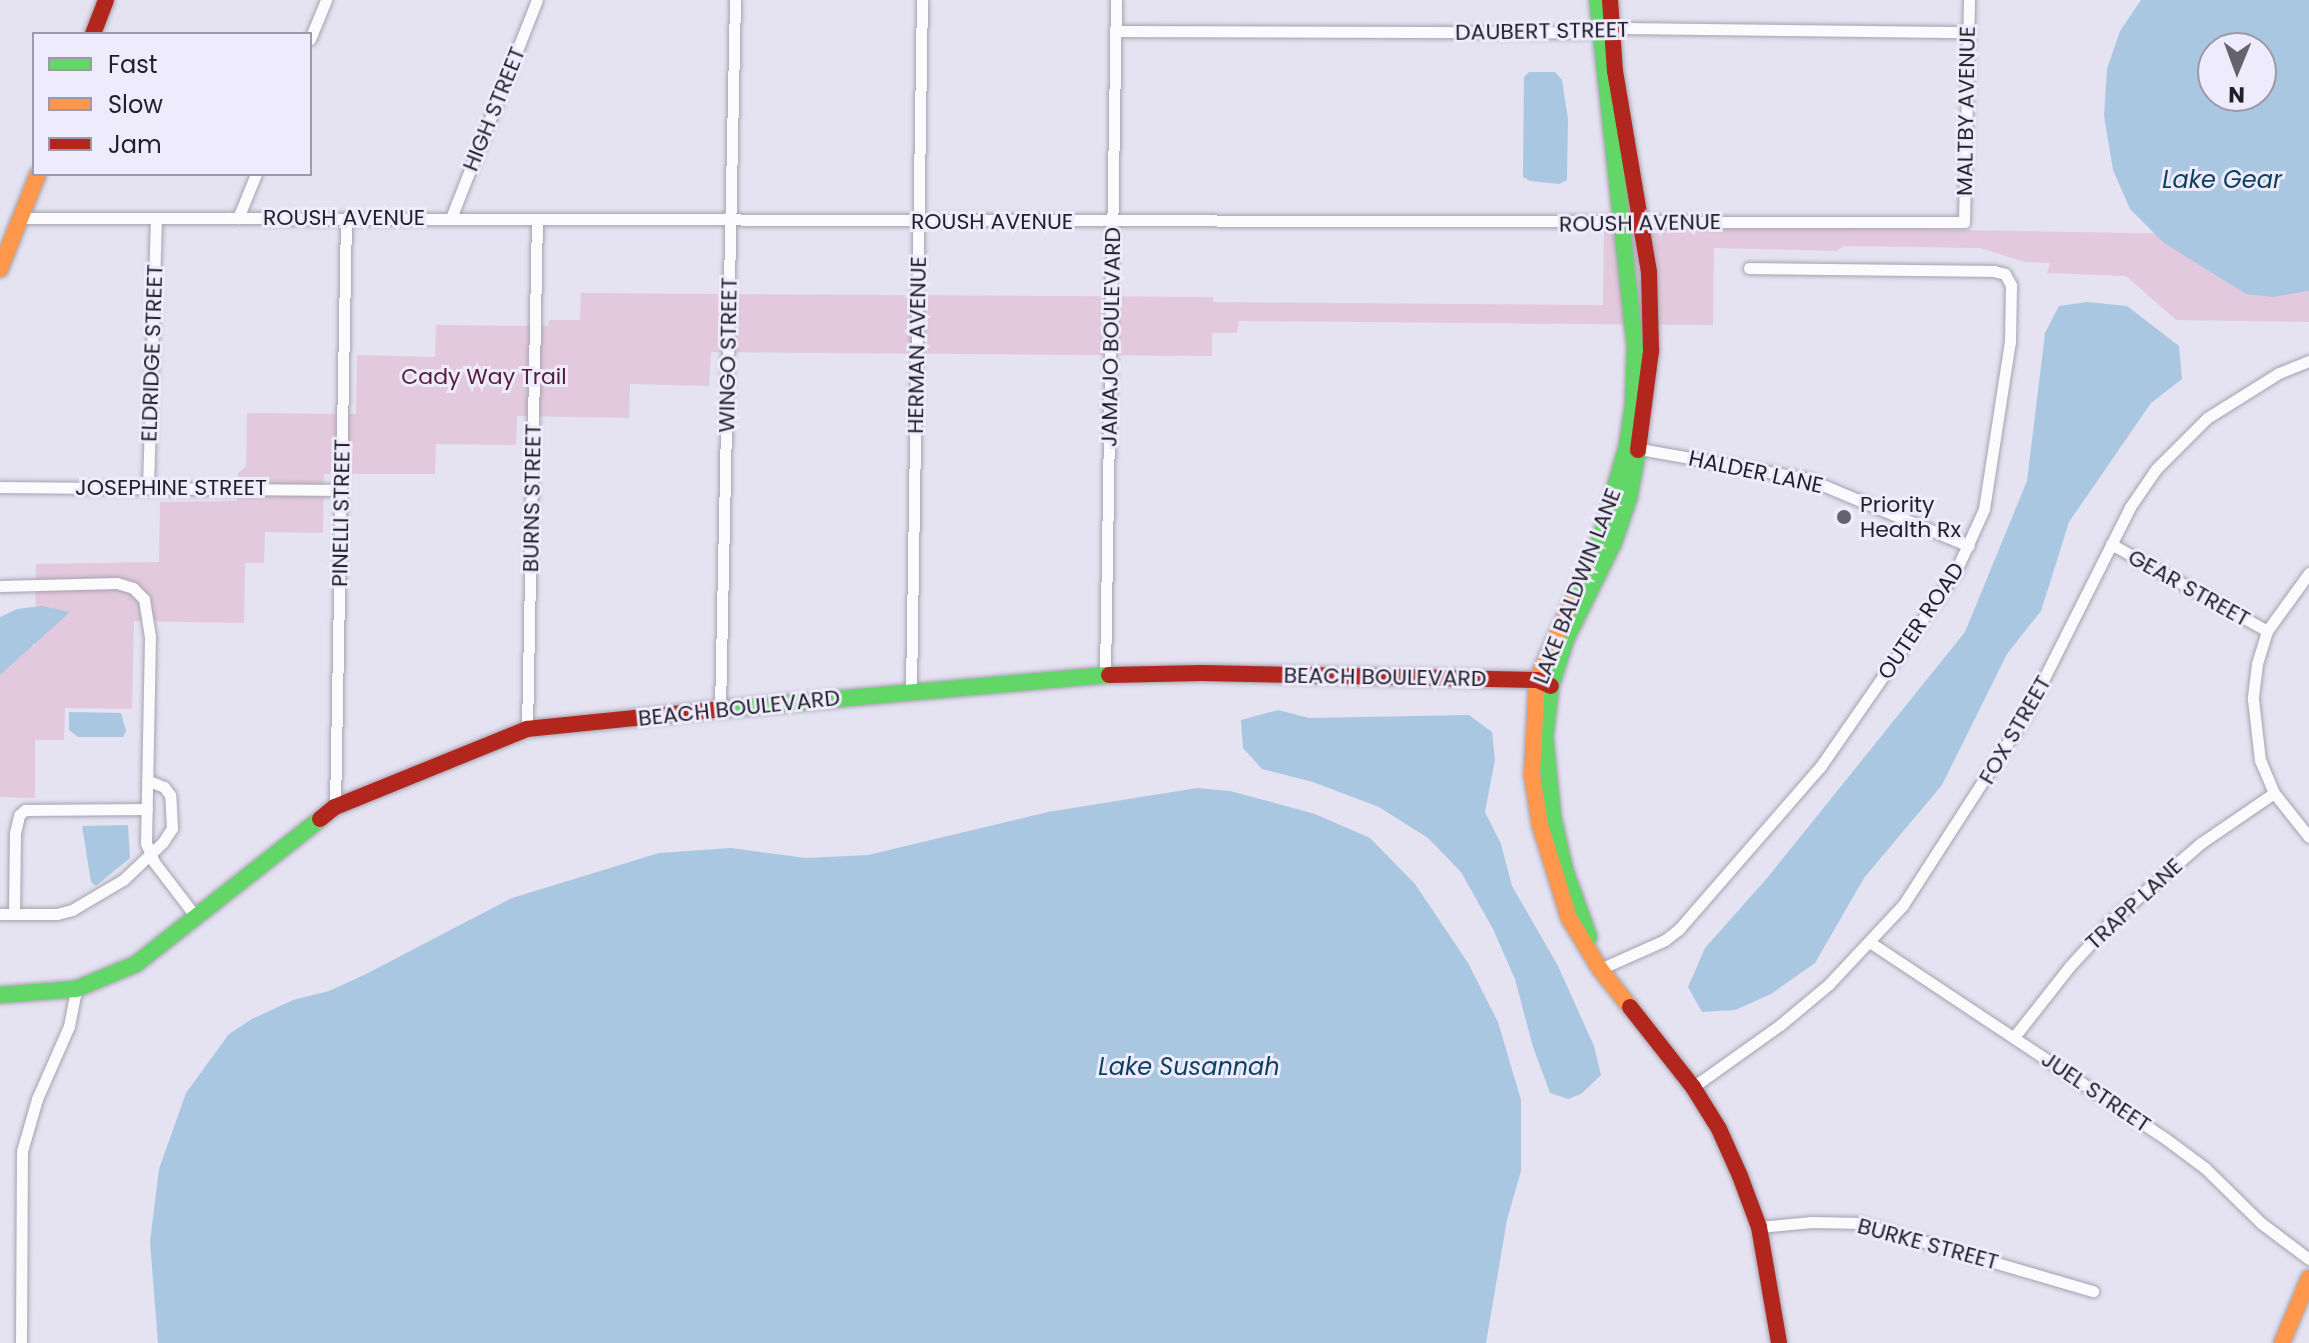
<!DOCTYPE html>
<style>
body{margin:0}
#map{position:relative;width:2309px;height:1343px;overflow:hidden;background:#e5e2f2;font-family:Poppins,sans-serif}
div>[style]{position:absolute}
.green>*{inset:0;background:#e3c9dd}
.water>*{inset:0;background:#aac7e1}
.roads{filter:drop-shadow(0 0 2px #a5a3ae) drop-shadow(0 0 2px #a5a3ae)}
.street>*{height:11px;margin:-5.5px;padding:0 5.5px;transform-origin:5.5px;border-radius:5.5px;background:#fbfbfd}
.fast>*{height:16px;margin:-8px;padding:0 8px;transform-origin:8px;border-radius:8px;background:#63d668}
.slow>*{height:16px;margin:-8px;padding:0 8px;transform-origin:8px;border-radius:8px;background:#ff974d}
.jam>*{height:16px;margin:-8px;padding:0 8px;transform-origin:8px;border-radius:8px;background:#b3261e}
.dots>*{width:22px;height:22px;translate:-50% -50%;box-sizing:border-box;border:4px solid #eeebfc;border-radius:50%}
span{translate:-50% -50%;white-space:nowrap;text-align:center;line-height:1.15;-webkit-text-stroke:6px #eeebfc;paint-order:stroke}
.street-label{font-size:22px;color:#211f29}
.park-label{font-size:22px;color:#541c3d}
.poi-label{font-size:22px;color:#211f29}
.left{translate:0 -50%;text-align:left}
.water-label{font-size:24px;color:#0c405f;font-style:italic}
.legend{position:absolute;left:32px;top:32px;width:280px;height:144px;box-sizing:border-box;background:#eeebfc;border:2px solid #9c99a8;margin:0;padding:10px 14px;list-style:none;font-size:24px;color:#211f29}
.legend li{display:flex;align-items:center;gap:16px;height:40px}
.legend b{width:40px;border:2px solid #9c99a8}
.north{position:absolute;left:2197px;top:32px;width:80px;height:80px;box-sizing:border-box;background:#eeebfc;border:2px solid #9c99a8;border-radius:50%;rotate:181deg;font-size:22px;font-weight:700;line-height:32px;text-align:center;color:#211f29}
.north::after{content:'';display:block;margin:auto;width:28px;height:36px;background:#66636f;clip-path:polygon(50% 0,100% 100%,50% 72%,0 100%)}
</style>
<div id="map">
<div class="green">
<i style="clip-path:polygon(1604px 224px,2309px 236px,2309px 322px,2176px 320px,2126px 276px,2047px 273px,2050px 263px,2025px 262px,1980px 248px,1844px 246px,1837px 251px,1714px 248px,1713px 325px,1239px 321px,1237px 333px,1212px 333px,1212px 356px,711px 352px,709px 386px,630px 384px,629px 418px,517px 416px,516px 445px,436px 444px,435px 474px,324px 474px,323px 533px,265px 532px,264px 563px,245px 563px,244px 623px,134px 621px,132px 709px,65px 708px,64px 740px,35px 740px,35px 798px,0 797px,0 649px,35px 646px,36px 564px,159px 562px,160px 502px,237px 501px,238px 473px,246px 466px,247px 413px,356px 414px,357px 355px,435px 357px,436px 325px,548px 326px,549px 320px,580px 320px,581px 293px,1213px 297px,1213px 302px,1603px 305px)"></i>
</div>
<div class="water">
<i style="clip-path:polygon(evenodd,2141px 0,2309px 0,2309px 291px,2273px 297px,2246px 294px,2164px 243px,2130px 209px,2113px 170px,2104px 116px,2107px 69px,2120px 31px,2141px 0,2213px 48px,2261px 48px,2261px 96px,2213px 96px,2213px 48px)"></i>
<i style="clip-path:polygon(1529px 72px,1555px 72px,1562px 80px,1568px 119px,1567px 180px,1559px 184px,1530px 181px,1523px 177px,1524px 77px)"></i>
<i style="clip-path:polygon(2087px 302px,2127px 306px,2179px 346px,2182px 379px,2151px 403px,2069px 522px,2041px 611px,2007px 654px,1942px 785px,1864px 878px,1815px 963px,1771px 994px,1735px 1010px,1702px 1012px,1688px 987px,1705px 948px,1768px 877px,1965px 632px,2027px 481px,2045px 333px,2059px 306px)"></i>
<i style="clip-path:polygon(42px 606px,70px 612px,0 675px,0 617px,17px 609px)"></i>
<i style="clip-path:polygon(1278px 710px,1309px 718px,1469px 715px,1492px 732px,1495px 760px,1485px 812px,1501px 844px,1512px 886px,1558px 966px,1594px 1046px,1601px 1075px,1581px 1094px,1568px 1099px,1550px 1093px,1533px 1047px,1515px 979px,1493px 929px,1461px 872px,1428px 838px,1379px 807px,1313px 782px,1262px 769px,1243px 748px,1241px 720px)"></i>
<i style="clip-path:polygon(69px 712px,121px 713px,126px 731px,123px 737px,78px 737px,69px 730px)"></i>
<i style="clip-path:polygon(1197px 788px,1230px 791px,1315px 814px,1370px 838px,1415px 884px,1468px 963px,1498px 1022px,1521px 1100px,1521px 1171px,1507px 1220px,1486px 1343px,158px 1343px,150px 1242px,159px 1169px,186px 1093px,229px 1034px,252px 1019px,293px 1000px,329px 991px,364px 975px,512px 898px,659px 853px,731px 848px,806px 858px,868px 855px,1048px 812px)"></i>
<i style="clip-path:polygon(128px 825px,130px 858px,96px 886px,91px 882px,82px 826px)"></i>
</div>
<div class="roads">
<div class="street">
<i style="left:1116px;top:31px;width:462px;rotate:0.2deg"></i>
<i style="left:1578px;top:33px;width:45px;rotate:-6.3deg"></i>
<i style="left:1623px;top:28px;width:345px;rotate:0.7deg"></i>
<i style="left:310px;top:39px;width:42px;rotate:-67.7deg"></i>
<i style="left:21px;top:218px;width:1943px;rotate:0.12deg"></i>
<i style="left:1964px;top:222px;width:222px;rotate:-88.7deg"></i>
<i style="left:238px;top:218px;width:48px;rotate:-67.8deg"></i>
<i style="left:451px;top:218px;width:234px;rotate:-68.5deg"></i>
<i style="left:1634px;top:448px;width:177px;rotate:10.1deg"></i>
<i style="left:1808px;top:479px;width:174px;rotate:22.6deg"></i>
<i style="left:0;top:487px;width:341px;rotate:0.5deg"></i>
<i style="left:148px;top:487px;width:268px;rotate:-88.3deg"></i>
<i style="left:2111px;top:544px;width:179px;rotate:29.1deg"></i>
<i style="left:2309px;top:573px;width:72px;rotate:125.9deg"></i>
<i style="left:2267px;top:631px;width:34px;rotate:107deg"></i>
<i style="left:2257px;top:664px;width:35px;rotate:97deg"></i>
<i style="left:2253px;top:699px;width:61px;rotate:83.5deg"></i>
<i style="left:2260px;top:760px;width:36px;rotate:67deg"></i>
<i style="left:2274px;top:793px;width:56px;rotate:51.5deg"></i>
<i style="left:0;top:586px;width:117px;rotate:-1.5deg"></i>
<i style="left:117px;top:583px;width:17px;rotate:17deg"></i>
<i style="left:133px;top:588px;width:16px;rotate:45deg"></i>
<i style="left:144px;top:599px;width:37px;rotate:81deg"></i>
<i style="left:150px;top:636px;width:207px;rotate:91.1deg"></i>
<i style="left:146px;top:843px;width:21px;rotate:67deg"></i>
<i style="left:154px;top:862px;width:69px;rotate:52.6deg"></i>
<i style="left:1105px;top:675px;width:675px;rotate:-89.07deg"></i>
<i style="left:911px;top:690px;width:690px;rotate:-89.09deg"></i>
<i style="left:720px;top:710px;width:710px;rotate:-88.79deg"></i>
<i style="left:527px;top:729px;width:510px;rotate:-88.88deg"></i>
<i style="left:335px;top:807px;width:589px;rotate:-88.93deg"></i>
<i style="left:0;top:914px;width:57px"></i>
<i style="left:57px;top:914px;width:16px;rotate:-15deg"></i>
<i style="left:72px;top:910px;width:59px;rotate:-30.5deg"></i>
<i style="left:123px;top:880px;width:55px;rotate:-43.5deg"></i>
<i style="left:163px;top:842px;width:17px;rotate:-57deg"></i>
<i style="left:172px;top:828px;width:33px;rotate:-93deg"></i>
<i style="left:170px;top:795px;width:10px;rotate:-127deg"></i>
<i style="left:164px;top:787px;width:18px;rotate:-158deg"></i>
<i style="left:14px;top:914px;width:81px;rotate:-89.3deg"></i>
<i style="left:15px;top:833px;width:18px;rotate:-77deg"></i>
<i style="left:19px;top:815px;width:8px;rotate:-40deg"></i>
<i style="left:25px;top:810px;width:122px;rotate:-0.5deg"></i>
<i style="left:1871px;top:943px;width:354px;rotate:33.6deg"></i>
<i style="left:2166px;top:1139px;width:49px;rotate:36.6deg"></i>
<i style="left:2205px;top:1168px;width:78px;rotate:44.5deg"></i>
<i style="left:2261px;top:1223px;width:60px;rotate:36.9deg"></i>
<i style="left:1600px;top:969px;width:71px;rotate:-24deg"></i>
<i style="left:1665px;top:940px;width:18px;rotate:-38deg"></i>
<i style="left:1679px;top:929px;width:215px;rotate:-49deg"></i>
<i style="left:1820px;top:767px;width:236px;rotate:-55.2deg"></i>
<i style="left:1955px;top:573px;width:70px;rotate:-65.6deg"></i>
<i style="left:1984px;top:509px;width:169px;rotate:-81.2deg"></i>
<i style="left:2010px;top:342px;width:57px;rotate:-89deg"></i>
<i style="left:2011px;top:285px;width:13px;rotate:-119deg"></i>
<i style="left:2005px;top:274px;width:11px;rotate:-165deg"></i>
<i style="left:1994px;top:271px;width:245px;rotate:-179.3deg"></i>
<i style="left:2014px;top:1037px;width:89px;rotate:-51.8deg"></i>
<i style="left:2069px;top:967px;width:64px;rotate:-47.5deg"></i>
<i style="left:2112px;top:920px;width:118px;rotate:-40.9deg"></i>
<i style="left:2201px;top:843px;width:88px;rotate:-34.4deg"></i>
<i style="left:1693px;top:1087px;width:107px;rotate:-35.5deg"></i>
<i style="left:1780px;top:1025px;width:64px;rotate:-39.9deg"></i>
<i style="left:1829px;top:984px;width:108px;rotate:-46.9deg"></i>
<i style="left:1903px;top:905px;width:225px;rotate:-57.2deg"></i>
<i style="left:2025px;top:716px;width:234px;rotate:-63.3deg"></i>
<i style="left:2130px;top:507px;width:46px;rotate:-55.6deg"></i>
<i style="left:2156px;top:469px;width:72px;rotate:-45deg"></i>
<i style="left:2207px;top:418px;width:85px;rotate:-32deg"></i>
<i style="left:2279px;top:373px;width:32px;rotate:-22deg"></i>
<i style="left:1759px;top:1227px;width:53px;rotate:-5.4deg"></i>
<i style="left:1812px;top:1222px;width:48px;rotate:1.2deg"></i>
<i style="left:1860px;top:1223px;width:243px;rotate:16.3deg"></i>
<i style="left:21px;top:1343px;width:192px;rotate:-89.7deg"></i>
<i style="left:22px;top:1151px;width:54px;rotate:-73.9deg"></i>
<i style="left:37px;top:1099px;width:80px;rotate:-66.3deg"></i>
<i style="left:69px;top:1026px;width:38px;rotate:-79deg"></i>
</div>
<div class="fast">
<i style="left:1572px;top:602px;width:71px;rotate:-66deg"></i>
<i style="left:1601px;top:537px;width:95px;rotate:-74.1deg"></i>
<i style="left:1627px;top:446px;width:40px;rotate:-81.5deg"></i>
<i style="left:1633px;top:406px;width:59px;rotate:-88.1deg"></i>
<i style="left:1635px;top:347px;width:349px;rotate:-96.2deg"></i>
<i style="left:725px;top:709px;width:386px;rotate:-5.1deg"></i>
<i style="left:1589px;top:937px;width:71px;rotate:-109.7deg"></i>
<i style="left:1565px;top:870px;width:54px;rotate:-102.8deg"></i>
<i style="left:1553px;top:817px;width:80px;rotate:-95.7deg"></i>
<i style="left:1545px;top:737px;width:51px;rotate:-83.3deg"></i>
<i style="left:1551px;top:686px;width:49px;rotate:-72.3deg"></i>
<i style="left:1566px;top:639px;width:108px;rotate:-63.7deg"></i>
<i style="left:1614px;top:542px;width:46px;rotate:-71.2deg"></i>
<i style="left:1629px;top:498px;width:49px;rotate:-79.4deg"></i>
<i style="left:0;top:995px;width:76px;rotate:-4.5deg"></i>
<i style="left:76px;top:989px;width:65px;rotate:-22.6deg"></i>
<i style="left:136px;top:964px;width:234px;rotate:-38.2deg"></i>
</div>
<div class="slow">
<i style="left:0;top:269px;width:102px;rotate:-68.2deg"></i>
<i style="left:1572px;top:602px;width:85px;rotate:114.2deg"></i>
<i style="left:1537px;top:680px;width:95px;rotate:93deg"></i>
<i style="left:1532px;top:775px;width:51px;rotate:80.9deg"></i>
<i style="left:1540px;top:825px;width:97px;rotate:72.7deg"></i>
<i style="left:1569px;top:918px;width:60px;rotate:58.7deg"></i>
<i style="left:1600px;top:969px;width:48px;rotate:51.7deg"></i>
<i style="left:2282px;top:1343px;width:70px;rotate:-67.4deg"></i>
</div>
<div class="jam">
<i style="left:1610px;top:0;width:71px;rotate:86deg"></i>
<i style="left:1615px;top:71px;width:205px;rotate:80.4deg"></i>
<i style="left:1649px;top:273px;width:78px;rotate:88.5deg"></i>
<i style="left:1651px;top:351px;width:100px;rotate:97.5deg"></i>
<i style="left:93px;top:34px;width:36px;rotate:-69deg"></i>
<i style="left:1109px;top:675px;width:93px;rotate:-1.2deg"></i>
<i style="left:1202px;top:673px;width:335px;rotate:1.2deg"></i>
<i style="left:1537px;top:680px;width:15px;rotate:23deg"></i>
<i style="left:320px;top:819px;width:19px;rotate:-39deg"></i>
<i style="left:335px;top:807px;width:207px;rotate:-22.1deg"></i>
<i style="left:527px;top:729px;width:199px;rotate:-5.8deg"></i>
<i style="left:1630px;top:1007px;width:102px;rotate:51.8deg"></i>
<i style="left:1693px;top:1087px;width:49px;rotate:58.2deg"></i>
<i style="left:1719px;top:1129px;width:51px;rotate:65.9deg"></i>
<i style="left:1740px;top:1176px;width:54px;rotate:69.6deg"></i>
<i style="left:1759px;top:1227px;width:118px;rotate:80.2deg"></i>
</div>
</div>
<div class="dots">
<i style="left:1844px;top:517px;background:#66636f"></i>
</div>
<div class="street-label">
<span style="left:1542px;top:31px;rotate:-1deg">DAUBERT STREET</span>
<span style="left:494px;top:109px;rotate:-68deg">HIGH STREET</span>
<span style="left:1966px;top:111px;rotate:-89deg">MALTBY AVENUE</span>
<span style="left:344px;top:218px">ROUSH AVENUE</span>
<span style="left:992px;top:222px">ROUSH AVENUE</span>
<span style="left:1640px;top:223px;rotate:-1deg">ROUSH AVENUE</span>
<span style="left:1111px;top:337px;rotate:-89deg">JAMAJO BOULEVARD</span>
<span style="left:917px;top:345px;rotate:-89deg">HERMAN AVENUE</span>
<span style="left:152px;top:353px;rotate:-88deg">ELDRIDGE STREET</span>
<span style="left:728px;top:355px;rotate:-89deg">WINGO STREET</span>
<span style="left:1756px;top:472px;rotate:12deg">HALDER LANE</span>
<span style="left:171px;top:488px">JOSEPHINE STREET</span>
<span style="left:532px;top:498px;rotate:-89deg">BURNS STREET</span>
<span style="left:341px;top:513px;rotate:-89deg">PINELLI STREET</span>
<span style="left:1577px;top:586px;rotate:-69deg">LAKE BALDWIN LANE</span>
<span style="left:2189px;top:588px;rotate:29deg">GEAR STREET</span>
<span style="left:1921px;top:621px;rotate:-56deg">OUTER ROAD</span>
<span style="left:1385px;top:677px;rotate:1deg">BEACH BOULEVARD</span>
<span style="left:739px;top:708px;rotate:-6deg">BEACH BOULEVARD</span>
<span style="left:2015px;top:730px;rotate:-60deg">FOX STREET</span>
<span style="left:2134px;top:904px;rotate:-43deg">TRAPP LANE</span>
<span style="left:2096px;top:1092px;rotate:34deg">JUEL STREET</span>
<span style="left:1928px;top:1244px;rotate:15deg">BURKE STREET</span>
</div>
<div class="park-label">
<span style="left:484px;top:377px">Cady Way Trail</span>
</div>
<div class="poi-label">
<span class="left" style="left:1860px;top:517px">Priority<br>Health Rx</span>
</div>
<div class="water-label">
<span style="left:2222px;top:180px">Lake Gear</span>
<span style="left:1189px;top:1067px">Lake Susannah</span>
</div>
<ul class="legend">
<li><b style="height:10px;background:#63d668"></b>Fast</li>
<li><b style="height:10px;background:#ff974d"></b>Slow</li>
<li><b style="height:10px;background:#b3261e"></b>Jam</li>
</ul>
<div class="north">N</div>
</div>
